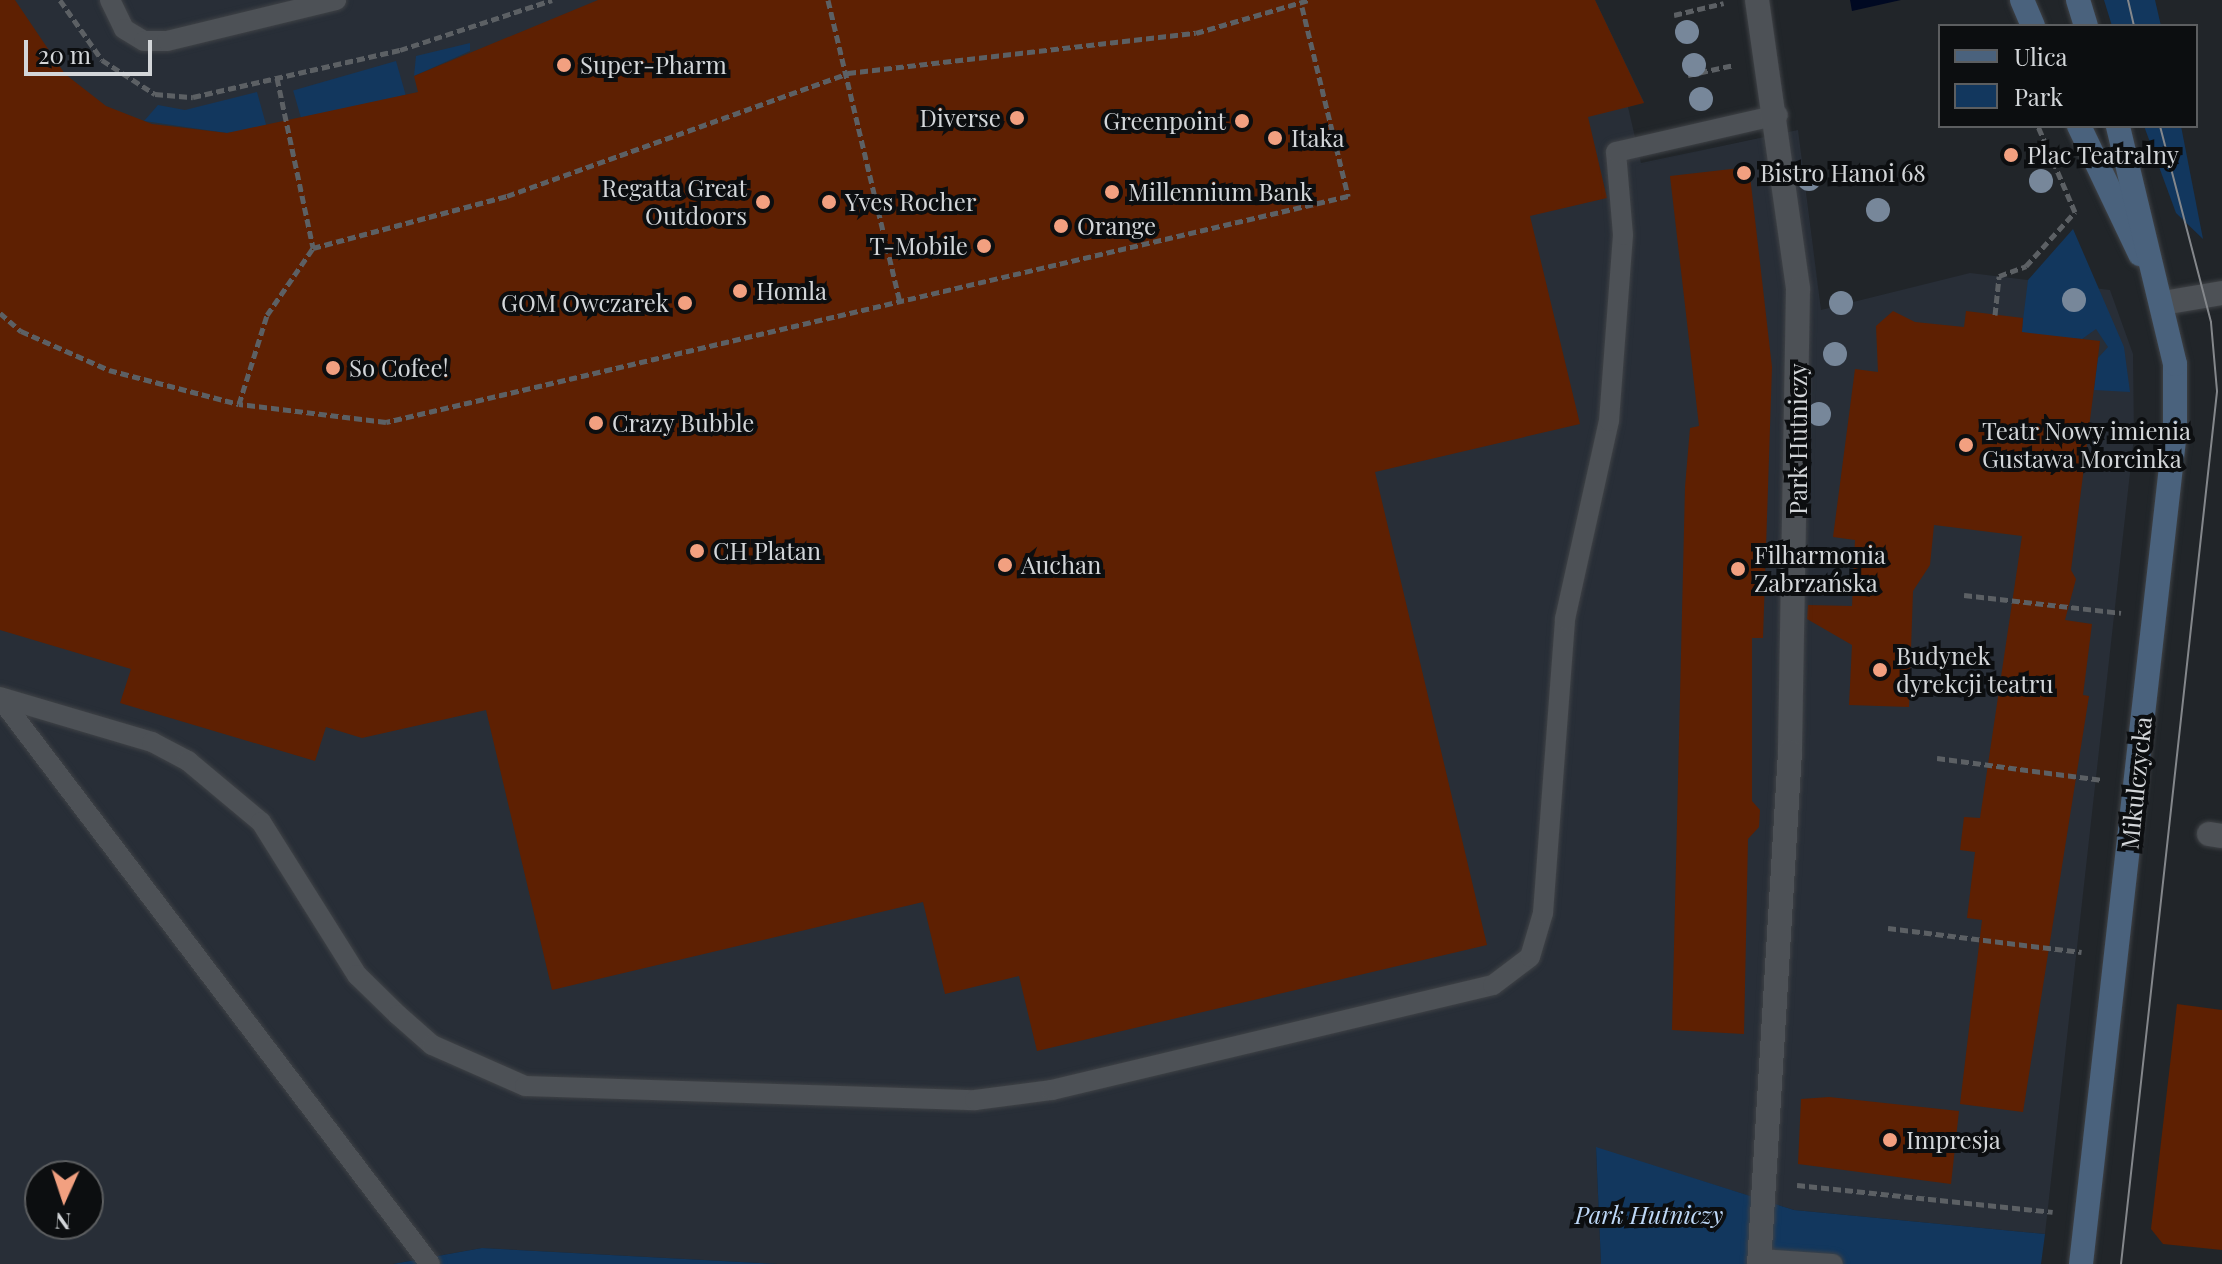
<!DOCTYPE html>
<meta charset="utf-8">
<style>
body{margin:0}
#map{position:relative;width:2222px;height:1264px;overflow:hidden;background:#212529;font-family:"Playfair Display",serif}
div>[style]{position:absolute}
.built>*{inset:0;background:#282e37}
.green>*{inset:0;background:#12375e;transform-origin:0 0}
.water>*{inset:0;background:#000922}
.building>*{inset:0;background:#5e2002}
.path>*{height:5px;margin-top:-2.5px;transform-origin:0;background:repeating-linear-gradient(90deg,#5c6064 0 8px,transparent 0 12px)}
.roads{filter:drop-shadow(0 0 2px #3f4246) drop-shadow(0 0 2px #3f4246)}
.service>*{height:20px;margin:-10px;padding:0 10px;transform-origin:10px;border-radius:10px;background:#4d5156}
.minor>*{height:24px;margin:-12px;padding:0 12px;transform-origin:12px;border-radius:12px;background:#4d5156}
.tertiary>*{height:24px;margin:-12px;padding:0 12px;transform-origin:12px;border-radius:12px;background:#4d5156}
.secondary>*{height:24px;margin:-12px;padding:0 12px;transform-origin:12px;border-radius:12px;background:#4a627d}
.tram>*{height:2px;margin:-1px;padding:0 1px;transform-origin:1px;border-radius:1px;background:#84878b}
.trees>*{width:24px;height:24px;margin:-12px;border-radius:50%;background:#77879a}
.dots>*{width:22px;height:22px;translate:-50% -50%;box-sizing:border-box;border:4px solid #0c0e10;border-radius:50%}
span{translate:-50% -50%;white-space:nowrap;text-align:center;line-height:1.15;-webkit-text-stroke:8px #0c0e10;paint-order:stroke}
.poi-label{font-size:24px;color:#d3d6d9}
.left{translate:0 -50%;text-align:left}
.right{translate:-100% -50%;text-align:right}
.street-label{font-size:24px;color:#d3d6d9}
.park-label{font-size:24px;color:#bed8f7;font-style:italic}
.legend{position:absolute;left:1938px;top:24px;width:260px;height:104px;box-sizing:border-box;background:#0c0e10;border:2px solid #5c5e60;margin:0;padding:10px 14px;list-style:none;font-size:24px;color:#d3d6d9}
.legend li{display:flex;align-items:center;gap:16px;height:40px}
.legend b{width:40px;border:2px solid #5c5e60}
.north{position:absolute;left:24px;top:1160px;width:80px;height:80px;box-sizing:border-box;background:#0c0e10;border:2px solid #5c5e60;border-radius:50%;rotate:183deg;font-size:22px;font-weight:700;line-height:32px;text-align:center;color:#d3d6d9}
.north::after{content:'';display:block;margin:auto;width:28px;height:36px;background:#f2a080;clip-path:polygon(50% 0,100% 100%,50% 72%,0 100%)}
.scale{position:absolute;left:24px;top:40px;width:128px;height:36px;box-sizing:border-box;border:4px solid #d3d6d9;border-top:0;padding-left:10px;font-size:24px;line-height:28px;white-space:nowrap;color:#d3d6d9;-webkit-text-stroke:6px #0c0e10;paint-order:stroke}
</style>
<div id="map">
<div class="built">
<i style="clip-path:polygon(evenodd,0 0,1595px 0,1644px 102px,1628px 107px,1641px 163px,1798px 130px,1821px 310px,1970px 273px,2110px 290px,2133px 354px,2134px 437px,2045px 1234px,1794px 1210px,1596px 1148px,1601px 1264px,778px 1264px,482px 1248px,393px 1264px,0 1264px,0 0,40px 1176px,88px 1176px,88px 1224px,40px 1224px,40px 1176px)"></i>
</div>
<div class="green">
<i style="clip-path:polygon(2104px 0,2155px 0,2161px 26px,2112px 26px)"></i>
<i style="clip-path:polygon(470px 43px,470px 51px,414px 76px,416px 56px)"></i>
<i style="left:396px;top:61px;width:35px;height:107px;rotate:74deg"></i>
<i style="clip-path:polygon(257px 92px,267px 128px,227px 133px,144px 121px,158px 105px,185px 110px)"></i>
<i style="clip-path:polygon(2144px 126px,2181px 126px,2203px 239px,2176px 213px)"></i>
<i style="clip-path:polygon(2073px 229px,2124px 347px,2130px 392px,2094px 390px,2098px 358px,2108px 347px,2096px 329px,2082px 339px,2021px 336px,2028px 280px)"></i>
<i style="clip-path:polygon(1596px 1147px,1794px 1210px,2045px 1234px,2041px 1264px,1601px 1264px)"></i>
<i style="clip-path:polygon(482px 1248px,778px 1264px,393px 1264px)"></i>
</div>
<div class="water">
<i style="clip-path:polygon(1850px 0,1901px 0,1852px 11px)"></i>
</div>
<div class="building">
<i style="clip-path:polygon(0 0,15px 0,65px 74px,106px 106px,152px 124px,227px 133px,418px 92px,414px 76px,598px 0,1595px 0,1644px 103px,1588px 117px,1607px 198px,1530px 216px,1580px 424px,1375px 472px,1487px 945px,1037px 1051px,1019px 976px,945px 994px,923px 902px,552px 990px,486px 710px,362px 738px,326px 727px,315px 761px,120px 703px,131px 669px,0 630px)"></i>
<i style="clip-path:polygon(1749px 167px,1772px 367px,1763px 638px,1752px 638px,1752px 801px,1760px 810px,1759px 827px,1748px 839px,1744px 1034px,1672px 1030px,1685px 487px,1690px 428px,1699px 426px,1670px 176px)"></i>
<i style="clip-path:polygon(1893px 311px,1915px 322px,1964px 327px,1966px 311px,2023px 318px,2022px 332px,2100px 341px,2071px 570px,2076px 579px,2065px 620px,2092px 624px,2083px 695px,2089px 696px,2023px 1112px,1960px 1104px,1982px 920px,1967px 918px,1975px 852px,1960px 850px,1964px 817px,1980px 818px,2022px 536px,1934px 525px,1930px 565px,1913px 591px,1909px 707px,1849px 705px,1852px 645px,1807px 619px,1808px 605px,1852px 606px,1855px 540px,1833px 537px,1855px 369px,1878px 372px,1876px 326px)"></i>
<i style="clip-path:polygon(2177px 1004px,2222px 1010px,2222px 1250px,2163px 1244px,2151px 1229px)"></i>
<i style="clip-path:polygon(1829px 1097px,1959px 1111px,1951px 1184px,1798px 1164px,1801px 1099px)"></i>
</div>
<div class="path">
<i style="left:60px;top:0;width:73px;rotate:55deg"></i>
<i style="left:102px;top:60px;width:63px;rotate:32.7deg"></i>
<i style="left:155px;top:94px;width:38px;rotate:5deg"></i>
<i style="left:193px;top:97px;width:212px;rotate:-12.8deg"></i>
<i style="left:400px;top:50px;width:160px;rotate:-18.2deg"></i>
<i style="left:828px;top:0;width:310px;rotate:76.6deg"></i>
<i style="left:1302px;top:7px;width:195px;rotate:76.3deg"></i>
<i style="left:1348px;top:196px;width:988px;rotate:166.78deg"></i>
<i style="left:386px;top:422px;width:148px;rotate:-173deg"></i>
<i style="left:239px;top:404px;width:93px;rotate:-72.5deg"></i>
<i style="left:267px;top:315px;width:81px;rotate:-55.5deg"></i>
<i style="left:313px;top:248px;width:201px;rotate:-15deg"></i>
<i style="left:507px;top:196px;width:363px;rotate:-19.8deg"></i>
<i style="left:848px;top:73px;width:350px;rotate:-6.6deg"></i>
<i style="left:1196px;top:33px;width:118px;rotate:-16.3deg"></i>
<i style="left:1674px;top:15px;width:51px;rotate:-13.5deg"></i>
<i style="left:1688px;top:75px;width:47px;rotate:-12.3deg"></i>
<i style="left:277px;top:78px;width:174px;rotate:78deg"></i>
<i style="left:0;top:313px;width:28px;rotate:41deg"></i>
<i style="left:21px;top:331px;width:96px;rotate:23.9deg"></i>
<i style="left:109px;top:370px;width:134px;rotate:14.7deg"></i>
<i style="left:1995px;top:315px;width:39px;rotate:-84deg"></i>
<i style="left:1999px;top:276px;width:29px;rotate:-20deg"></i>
<i style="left:2026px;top:266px;width:73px;rotate:-47.8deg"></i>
<i style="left:2075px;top:212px;width:94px;rotate:-113.3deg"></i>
<i style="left:1964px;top:595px;width:158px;rotate:6.5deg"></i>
<i style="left:1937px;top:758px;width:165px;rotate:7.6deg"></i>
<i style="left:1888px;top:928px;width:195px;rotate:7.1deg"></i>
<i style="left:1797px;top:1185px;width:257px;rotate:6deg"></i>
</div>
<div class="roads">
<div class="service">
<i style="left:110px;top:0;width:32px;rotate:64deg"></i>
<i style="left:124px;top:29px;width:23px;rotate:31deg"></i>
<i style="left:144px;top:41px;width:23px"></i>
<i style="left:167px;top:41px;width:174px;rotate:-13.6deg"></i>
<i style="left:0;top:697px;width:159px;rotate:16.5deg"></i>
<i style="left:152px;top:742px;width:41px;rotate:27.8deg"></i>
<i style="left:188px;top:761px;width:95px;rotate:39.9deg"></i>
<i style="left:261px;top:822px;width:181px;rotate:57.9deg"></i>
<i style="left:357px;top:975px;width:57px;rotate:44.3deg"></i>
<i style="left:398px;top:1015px;width:45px;rotate:41.4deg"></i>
<i style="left:432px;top:1045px;width:102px;rotate:23.8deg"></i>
<i style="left:525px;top:1086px;width:450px;rotate:1.8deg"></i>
<i style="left:975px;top:1100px;width:78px;rotate:-7.4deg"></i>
<i style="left:1052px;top:1090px;width:453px;rotate:-13.4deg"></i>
<i style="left:1493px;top:985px;width:46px;rotate:-37.1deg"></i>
<i style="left:1530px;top:957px;width:46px;rotate:-73.5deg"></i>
<i style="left:1543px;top:913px;width:295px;rotate:-85.7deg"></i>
<i style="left:1565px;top:619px;width:203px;rotate:-77.5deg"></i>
<i style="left:1609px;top:421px;width:187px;rotate:-85.7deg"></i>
<i style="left:1623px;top:235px;width:83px;rotate:-94.8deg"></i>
<i style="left:1616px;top:152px;width:166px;rotate:-12.9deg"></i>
<i style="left:0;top:698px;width:711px;rotate:52.78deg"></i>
<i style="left:1759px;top:1259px;width:74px;rotate:3.9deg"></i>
</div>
<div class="minor">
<i style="left:1757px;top:0;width:292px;rotate:81.9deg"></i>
<i style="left:1798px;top:289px;width:463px;rotate:91deg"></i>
<i style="left:1790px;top:752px;width:513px;rotate:93.46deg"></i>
<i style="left:2209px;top:834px;width:13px;rotate:9deg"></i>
</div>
<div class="tertiary">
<i style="left:2163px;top:303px;width:60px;rotate:-9.6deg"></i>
</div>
<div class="secondary">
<i style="left:2022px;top:0;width:28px;rotate:67deg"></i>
<i style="left:2078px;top:0;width:27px;rotate:73deg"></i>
<i style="left:2079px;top:126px;width:142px;rotate:64.5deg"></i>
<i style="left:2081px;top:1264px;width:838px;rotate:-83.56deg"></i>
<i style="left:2175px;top:431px;width:67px;rotate:-90deg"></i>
<i style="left:2175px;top:364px;width:245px;rotate:-103.5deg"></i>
</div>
</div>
<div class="tram">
<i style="left:2128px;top:0;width:27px;rotate:77deg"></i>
<i style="left:2121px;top:1264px;width:878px;rotate:-83.72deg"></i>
<i style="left:2217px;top:391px;width:69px;rotate:-95deg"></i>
<i style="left:2211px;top:322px;width:203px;rotate:-104.6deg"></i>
</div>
<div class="trees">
<i style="left:1687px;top:32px"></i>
<i style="left:1694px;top:65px"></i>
<i style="left:1701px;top:99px"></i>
<i style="left:1809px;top:179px"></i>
<i style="left:2041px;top:181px"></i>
<i style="left:1878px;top:210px"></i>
<i style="left:2074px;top:300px"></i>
<i style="left:1841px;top:303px"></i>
<i style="left:1835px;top:354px"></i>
<i style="left:1819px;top:414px"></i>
</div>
<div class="dots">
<i style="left:564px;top:65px;background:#f2a080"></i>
<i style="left:1017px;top:118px;background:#f2a080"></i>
<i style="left:1242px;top:121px;background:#f2a080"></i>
<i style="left:1275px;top:138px;background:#f2a080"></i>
<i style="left:2011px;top:155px;background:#f2a080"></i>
<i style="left:1744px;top:173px;background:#f2a080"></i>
<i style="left:1112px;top:192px;background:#f2a080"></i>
<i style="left:763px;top:202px;background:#f2a080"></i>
<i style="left:829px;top:202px;background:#f2a080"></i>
<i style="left:1061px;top:226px;background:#f2a080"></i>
<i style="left:984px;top:246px;background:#f2a080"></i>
<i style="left:740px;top:291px;background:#f2a080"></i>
<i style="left:685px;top:303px;background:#f2a080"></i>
<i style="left:333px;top:368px;background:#f2a080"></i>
<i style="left:596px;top:423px;background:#f2a080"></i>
<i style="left:1966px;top:445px;background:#f2a080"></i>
<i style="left:697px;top:551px;background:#f2a080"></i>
<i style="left:1005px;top:565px;background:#f2a080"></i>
<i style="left:1738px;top:569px;background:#f2a080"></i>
<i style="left:1880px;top:670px;background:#f2a080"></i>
<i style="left:1890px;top:1140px;background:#f2a080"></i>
</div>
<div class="poi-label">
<span class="left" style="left:580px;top:65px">Super-Pharm</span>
<span class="right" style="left:1001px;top:118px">Diverse</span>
<span class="right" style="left:1226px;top:121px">Greenpoint</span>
<span class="left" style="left:1291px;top:138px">Itaka</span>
<span class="left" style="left:2027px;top:155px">Plac Teatralny</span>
<span class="left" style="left:1760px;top:173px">Bistro Hanoi 68</span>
<span class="right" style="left:747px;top:202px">Regatta Great<br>Outdoors</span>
<span class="left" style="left:1128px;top:192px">Millennium Bank</span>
<span class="left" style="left:845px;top:202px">Yves Rocher</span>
<span class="left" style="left:1077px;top:226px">Orange</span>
<span class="right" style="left:968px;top:246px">T-Mobile</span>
<span class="left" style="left:756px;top:291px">Homla</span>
<span class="right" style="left:669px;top:303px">GOM Owczarek</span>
<span class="left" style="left:349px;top:368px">So Cofee!</span>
<span class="left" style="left:612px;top:423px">Crazy Bubble</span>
<span class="left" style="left:1982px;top:445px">Teatr Nowy imienia<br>Gustawa Morcinka</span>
<span class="left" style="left:713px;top:551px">CH Platan</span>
<span class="left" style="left:1754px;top:569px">Filharmonia<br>Zabrzańska</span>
<span class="left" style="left:1021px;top:565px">Auchan</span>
<span class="left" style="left:1896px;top:670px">Budynek<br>dyrekcji teatru</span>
<span class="left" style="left:1906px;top:1140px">Impresja</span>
</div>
<div class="street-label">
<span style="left:1798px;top:439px;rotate:-90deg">Park Hutniczy</span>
<span style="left:2136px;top:783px;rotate:-84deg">Mikulczycka</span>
</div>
<div class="park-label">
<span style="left:1649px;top:1215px">Park Hutniczy</span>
</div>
<ul class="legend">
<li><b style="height:10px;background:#4a627d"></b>Ulica</li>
<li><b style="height:22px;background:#12375e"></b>Park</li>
</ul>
<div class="north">N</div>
<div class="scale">20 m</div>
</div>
